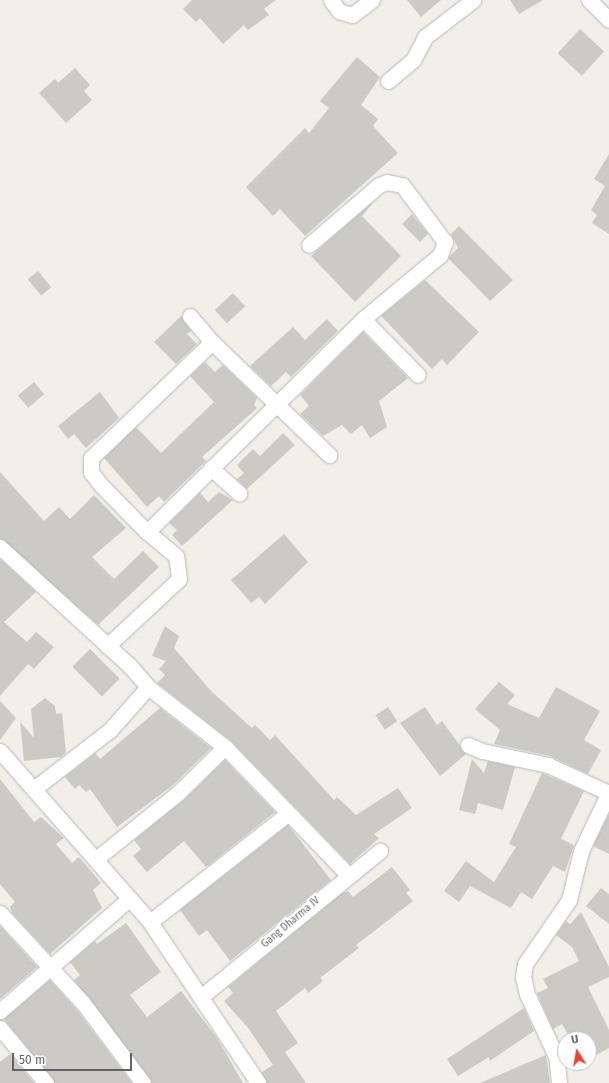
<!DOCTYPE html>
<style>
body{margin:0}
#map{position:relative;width:609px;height:1083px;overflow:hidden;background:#f1efe8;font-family:"Fira Sans",sans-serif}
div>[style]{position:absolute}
.building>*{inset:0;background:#cccac5;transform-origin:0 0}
.roads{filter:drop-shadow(0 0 1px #b5b8bc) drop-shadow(0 0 1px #b5b8bc)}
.street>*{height:15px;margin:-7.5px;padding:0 7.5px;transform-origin:7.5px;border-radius:7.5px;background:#fff}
span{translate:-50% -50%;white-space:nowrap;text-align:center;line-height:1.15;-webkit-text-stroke:4px #fff;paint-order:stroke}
.street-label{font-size:10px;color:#5f6368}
.north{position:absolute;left:557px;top:1031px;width:40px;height:40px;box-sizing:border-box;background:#fff;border:1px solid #bfc1c3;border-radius:50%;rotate:349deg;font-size:11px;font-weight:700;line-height:16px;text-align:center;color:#5f6368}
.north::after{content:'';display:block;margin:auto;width:14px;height:18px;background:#ea4335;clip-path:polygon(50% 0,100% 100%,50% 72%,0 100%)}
.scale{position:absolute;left:12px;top:1053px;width:120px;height:18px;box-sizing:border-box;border:2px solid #5f6368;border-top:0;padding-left:5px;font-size:12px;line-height:14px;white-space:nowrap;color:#5f6368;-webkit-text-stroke:3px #fff;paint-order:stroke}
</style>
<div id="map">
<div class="building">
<i style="clip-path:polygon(192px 0,276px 0,264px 9px,269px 15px,248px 30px,244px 25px,223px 44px,200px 18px,196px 22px,183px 9px)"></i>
<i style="clip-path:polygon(407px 0,441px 0,421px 17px)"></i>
<i style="clip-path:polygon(510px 0,543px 0,519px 14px)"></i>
<i style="left:580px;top:29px;width:33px;height:33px;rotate:43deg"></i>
<i style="clip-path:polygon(357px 57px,380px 77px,361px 105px,378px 119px,373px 126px,398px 153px,305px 236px,280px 209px,273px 216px,246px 187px,305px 128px,309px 133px,329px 108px,320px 101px)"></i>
<i style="clip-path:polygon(75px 68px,90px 85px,84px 91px,92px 100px,66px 123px,39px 93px,55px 79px,58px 83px)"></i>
<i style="clip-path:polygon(609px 154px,609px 234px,592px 223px,597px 215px,591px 210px,605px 186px,594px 179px)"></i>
<i style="clip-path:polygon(375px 200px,362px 216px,401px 256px,355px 302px,311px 256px)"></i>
<i style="clip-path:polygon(412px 214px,428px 234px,420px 242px,402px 224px)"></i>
<i style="clip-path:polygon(459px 226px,513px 280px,490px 301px,448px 258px,458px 248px,451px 234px)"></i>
<i style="left:38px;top:271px;width:21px;height:13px;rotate:51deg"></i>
<i style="clip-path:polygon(425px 280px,479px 332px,447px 365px,442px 359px,432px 369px,381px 316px)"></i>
<i style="left:233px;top:293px;width:18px;height:25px;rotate:47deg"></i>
<i style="clip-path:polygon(181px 316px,191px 331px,187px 334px,197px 344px,176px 364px,154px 342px)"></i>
<i style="clip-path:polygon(327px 319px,338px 331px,291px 377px,286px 372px,271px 386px,250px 366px,293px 327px,305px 340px)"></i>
<i style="clip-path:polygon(363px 332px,408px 378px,379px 401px,387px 427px,370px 438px,362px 425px,351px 434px,342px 425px,323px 436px,300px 414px,309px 406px,300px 395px)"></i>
<i style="clip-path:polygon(205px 362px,215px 372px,223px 365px,257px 398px,254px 405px,257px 408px,202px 457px,206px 461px,164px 502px,159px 496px,147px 507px,104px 458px,136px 427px,161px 453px,214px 402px,190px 376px)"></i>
<i style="left:34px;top:382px;width:16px;height:21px;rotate:50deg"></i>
<i style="clip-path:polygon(100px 392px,119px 418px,86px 448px,74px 434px,68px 439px,58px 426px)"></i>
<i style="clip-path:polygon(283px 433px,295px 445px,247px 489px,237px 479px,244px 473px,237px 465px,253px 449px,260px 456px)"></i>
<i style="clip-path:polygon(0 472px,44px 521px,59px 507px,70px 519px,94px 495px,126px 528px,92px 557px,114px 579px,143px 551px,159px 567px,98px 625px,0 538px)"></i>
<i style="clip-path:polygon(219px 492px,233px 500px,182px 546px,172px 535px,177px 530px,169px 523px,200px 493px,208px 502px)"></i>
<i style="clip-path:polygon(284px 534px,308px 562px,265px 604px,259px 597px,251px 603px,231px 580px)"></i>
<i style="clip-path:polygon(0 559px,36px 592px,4px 622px,27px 642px,36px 632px,54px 647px,34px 669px,28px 664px,0 696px)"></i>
<i style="clip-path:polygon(165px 626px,179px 636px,174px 648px,211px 691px,252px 728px,255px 725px,270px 740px,275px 735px,334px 800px,337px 797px,356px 815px,398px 788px,412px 808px,374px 834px,379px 838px,350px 864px,231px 741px,157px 683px,165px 675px,159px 669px,166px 661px,152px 656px)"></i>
<i style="left:90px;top:649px;width:42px;height:25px;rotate:45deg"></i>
<i style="clip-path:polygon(499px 682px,515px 695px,507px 704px,539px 718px,556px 687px,600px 711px,584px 740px,601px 750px,588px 774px,550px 756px,494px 744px,500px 730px,475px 709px)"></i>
<i style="clip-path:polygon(45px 698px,55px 706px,56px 714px,62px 713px,66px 752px,61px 757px,24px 761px,20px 722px,34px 738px,31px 709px)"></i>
<i style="clip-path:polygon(0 701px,16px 718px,0 740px)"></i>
<i style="left:388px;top:707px;width:17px;height:15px;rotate:57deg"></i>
<i style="clip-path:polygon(425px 707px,437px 725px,442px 721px,466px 754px,440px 776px,400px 723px)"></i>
<i style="clip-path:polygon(160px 708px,211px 748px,173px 785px,117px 827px,90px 789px,86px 792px,79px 785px,75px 789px,65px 777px,95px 753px,100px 759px)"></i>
<i style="clip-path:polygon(472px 759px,484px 773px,488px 761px,515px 767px,503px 810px,478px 803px,475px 814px,459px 810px)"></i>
<i style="clip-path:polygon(225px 760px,275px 812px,206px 867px,184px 841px,147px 872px,133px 856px,141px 849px,134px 840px,185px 799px)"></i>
<i style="clip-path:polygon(542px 773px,584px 791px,561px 839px,574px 845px,565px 872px,553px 866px,532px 899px,521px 892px,511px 908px,470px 886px,459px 902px,444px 891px,466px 861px,494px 882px,516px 847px,509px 844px)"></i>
<i style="clip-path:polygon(0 779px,34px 822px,41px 817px,64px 838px,56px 844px,72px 863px,79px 857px,101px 883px,93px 890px,102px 908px,50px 954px,12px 913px,10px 907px,15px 902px,0 884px)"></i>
<i style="clip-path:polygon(609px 814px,609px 854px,593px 846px)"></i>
<i style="clip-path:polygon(288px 825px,331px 880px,230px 961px,207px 930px,199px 936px,180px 910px)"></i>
<i style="clip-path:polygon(392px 867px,410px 890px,406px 893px,413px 901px,356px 945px,359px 948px,320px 978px,323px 981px,308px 993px,305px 988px,276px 1011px,298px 1043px,285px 1052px,306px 1083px,267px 1083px,262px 1072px,273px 1065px,249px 1029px,224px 1001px,233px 993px,228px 987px,341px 894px,348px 891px,353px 897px)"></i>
<i style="clip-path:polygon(601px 888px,609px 894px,609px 924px,586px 906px)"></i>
<i style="clip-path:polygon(581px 912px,609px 967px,609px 977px,588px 987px,609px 1030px,609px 1048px,589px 1059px,589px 1039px,571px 1039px,562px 1024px,553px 1029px,537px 993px,548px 988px,543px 979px,579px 961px,572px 947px,556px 935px,566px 921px,570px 924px)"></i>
<i style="clip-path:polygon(126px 923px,161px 972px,130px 995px,147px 1017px,181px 991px,217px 1038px,243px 1083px,152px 1083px,74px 980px,80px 975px,70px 962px,95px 941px,97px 944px)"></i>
<i style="clip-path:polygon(0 926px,37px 967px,0 999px)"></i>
<i style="clip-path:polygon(50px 980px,76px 1009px,132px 1083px,55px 1083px,4px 1019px)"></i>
<i style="clip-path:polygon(524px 1008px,534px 1031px,490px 1061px,489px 1057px,458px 1076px,447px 1059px)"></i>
<i style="clip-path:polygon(10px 1054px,34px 1083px,0 1083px,0 1062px)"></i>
<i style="clip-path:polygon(546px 1055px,550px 1083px,480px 1083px)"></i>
</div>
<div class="roads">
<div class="street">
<i style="left:331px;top:0;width:14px;rotate:54deg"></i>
<i style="left:339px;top:11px;width:14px;rotate:17deg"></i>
<i style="left:352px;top:15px;width:25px;rotate:-37deg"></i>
<i style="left:589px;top:0;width:28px;rotate:45deg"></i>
<i style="left:388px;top:81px;width:33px;rotate:-40deg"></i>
<i style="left:413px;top:60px;width:26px;rotate:-62deg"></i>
<i style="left:425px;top:37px;width:61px;rotate:-37.6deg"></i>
<i style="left:190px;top:316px;width:34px;rotate:50deg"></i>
<i style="left:212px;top:342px;width:163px;rotate:44deg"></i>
<i style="left:363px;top:319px;width:78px;rotate:45.5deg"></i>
<i style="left:211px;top:468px;width:38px;rotate:42deg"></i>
<i style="left:147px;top:532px;width:67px;rotate:-134.4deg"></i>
<i style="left:100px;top:484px;width:15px;rotate:-127deg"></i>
<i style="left:91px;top:472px;width:14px;rotate:-90deg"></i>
<i style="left:91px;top:458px;width:168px;rotate:-43.8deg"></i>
<i style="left:0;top:547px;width:176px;rotate:42.5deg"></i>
<i style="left:130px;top:666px;width:28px;rotate:49deg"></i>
<i style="left:148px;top:687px;width:98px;rotate:37.9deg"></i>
<i style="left:225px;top:747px;width:178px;rotate:46.1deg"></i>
<i style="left:107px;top:646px;width:98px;rotate:-42.9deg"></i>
<i style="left:179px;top:579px;width:23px;rotate:-97deg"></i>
<i style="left:176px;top:556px;width:38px;rotate:-140deg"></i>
<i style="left:147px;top:532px;width:303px;rotate:-44.6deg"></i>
<i style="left:363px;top:319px;width:100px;rotate:-39.7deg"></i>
<i style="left:440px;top:255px;width:14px;rotate:-69deg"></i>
<i style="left:445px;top:242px;width:71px;rotate:-127deg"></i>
<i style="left:402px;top:185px;width:15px;rotate:-169deg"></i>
<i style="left:387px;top:182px;width:9px;rotate:159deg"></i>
<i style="left:379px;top:185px;width:92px;rotate:139.4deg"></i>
<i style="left:468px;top:745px;width:15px;rotate:23deg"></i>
<i style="left:482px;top:751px;width:67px;rotate:12deg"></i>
<i style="left:548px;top:765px;width:67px;rotate:24.7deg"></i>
<i style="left:0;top:751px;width:227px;rotate:48.7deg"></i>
<i style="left:150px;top:922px;width:194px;rotate:56.1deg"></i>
<i style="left:35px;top:788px;width:95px;rotate:-37.7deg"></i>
<i style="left:110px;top:730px;width:57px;rotate:-48.5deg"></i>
<i style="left:96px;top:859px;width:107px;rotate:-38.9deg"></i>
<i style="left:179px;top:792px;width:64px;rotate:-44.4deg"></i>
<i style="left:0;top:913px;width:122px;rotate:47.3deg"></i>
<i style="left:83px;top:1003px;width:100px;rotate:53.1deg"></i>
<i style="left:150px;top:922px;width:174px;rotate:-38.2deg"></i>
<i style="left:202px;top:996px;width:230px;rotate:-39.2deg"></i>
<i style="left:0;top:1011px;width:171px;rotate:-41deg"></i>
<i style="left:0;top:1028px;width:72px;rotate:50.1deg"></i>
<i style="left:559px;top:1083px;width:27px;rotate:-96deg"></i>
<i style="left:556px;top:1056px;width:68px;rotate:-115.1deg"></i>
<i style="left:527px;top:994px;width:17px;rotate:-103deg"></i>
<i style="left:523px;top:977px;width:13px;rotate:-81deg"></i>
<i style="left:525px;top:964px;width:78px;rotate:-55.5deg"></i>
<i style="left:569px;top:900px;width:50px;rotate:-76.2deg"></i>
<i style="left:581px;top:851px;width:65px;rotate:-64.6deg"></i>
</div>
</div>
<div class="street-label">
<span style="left:291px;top:923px;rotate:-40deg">Gang Dharma IV</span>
</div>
<div class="north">U</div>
<div class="scale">50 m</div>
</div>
